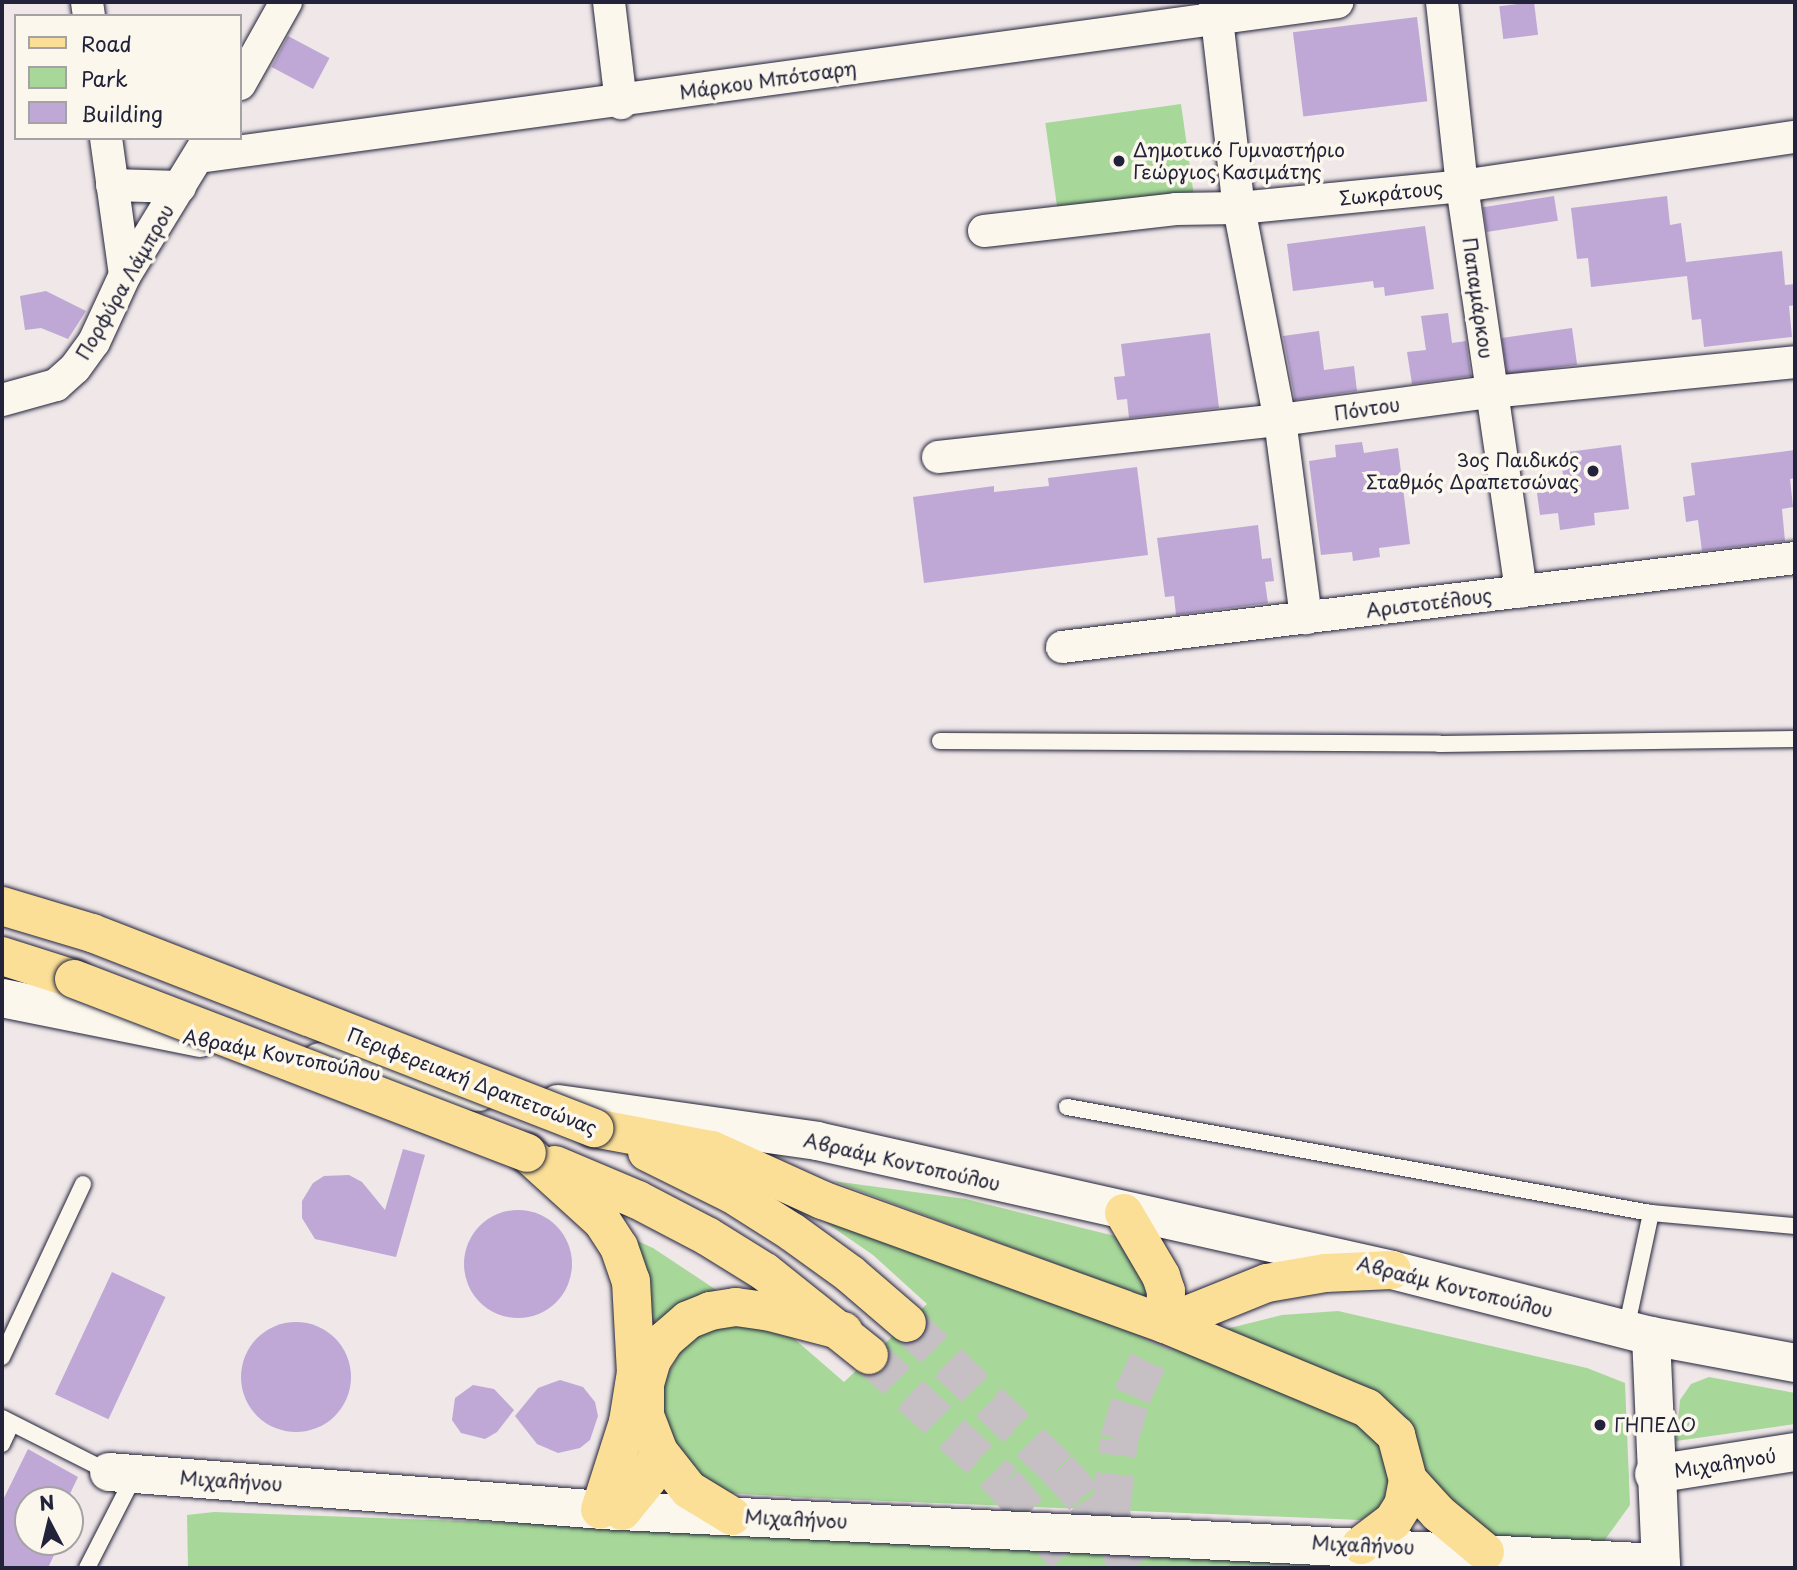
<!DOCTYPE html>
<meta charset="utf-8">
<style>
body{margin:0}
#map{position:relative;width:1797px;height:1570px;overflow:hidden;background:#efe7e8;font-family:"Playpen Sans",sans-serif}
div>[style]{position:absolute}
.green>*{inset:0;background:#a7d899;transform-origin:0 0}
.building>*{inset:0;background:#bfa8d6;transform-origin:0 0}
.round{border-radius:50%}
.primary-tunnel>*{height:38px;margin-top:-19px;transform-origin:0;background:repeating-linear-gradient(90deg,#c6c0c5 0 38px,transparent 0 57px)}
.roads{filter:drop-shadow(0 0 2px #22223b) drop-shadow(0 0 2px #22223b)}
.lane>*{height:16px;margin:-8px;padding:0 8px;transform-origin:8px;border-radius:8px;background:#fbf7ec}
.street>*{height:32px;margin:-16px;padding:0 16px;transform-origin:16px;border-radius:16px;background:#fbf7ec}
.secondary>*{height:38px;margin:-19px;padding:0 19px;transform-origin:19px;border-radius:19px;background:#fbf7ec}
.primary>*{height:38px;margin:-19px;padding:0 19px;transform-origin:19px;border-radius:19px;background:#fbdf96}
.bridges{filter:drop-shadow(0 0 2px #22223b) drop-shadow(0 0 2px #22223b)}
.primary-bridge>*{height:38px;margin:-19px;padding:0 19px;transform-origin:19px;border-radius:19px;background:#fbdf96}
.dots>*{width:19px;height:19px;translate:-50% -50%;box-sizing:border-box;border:4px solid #fbf7ec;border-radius:50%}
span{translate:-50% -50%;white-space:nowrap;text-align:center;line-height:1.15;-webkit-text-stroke:7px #fbf7ec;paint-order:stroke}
.street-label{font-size:19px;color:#22223b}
.poi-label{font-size:19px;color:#22223b}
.left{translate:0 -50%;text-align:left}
.right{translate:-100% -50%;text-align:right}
.frame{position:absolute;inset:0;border:4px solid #22223b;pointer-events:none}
.legend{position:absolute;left:14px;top:14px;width:228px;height:126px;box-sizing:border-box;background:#fbf7ec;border:2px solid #a4a2a5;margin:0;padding:9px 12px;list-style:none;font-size:21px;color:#22223b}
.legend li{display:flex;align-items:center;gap:14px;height:35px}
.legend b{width:35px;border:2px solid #a4a2a5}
.north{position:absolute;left:14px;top:1486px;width:70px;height:70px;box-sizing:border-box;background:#fbf7ec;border:2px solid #a4a2a5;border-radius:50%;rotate:353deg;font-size:19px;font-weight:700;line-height:28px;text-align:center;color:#22223b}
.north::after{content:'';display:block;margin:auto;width:24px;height:32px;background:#22223b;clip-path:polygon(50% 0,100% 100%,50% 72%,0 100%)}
</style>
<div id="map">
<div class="green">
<i style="left:1181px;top:104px;width:96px;height:137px;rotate:82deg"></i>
<i style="clip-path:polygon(833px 1181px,966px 1199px,1123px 1238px,1147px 1283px,1145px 1297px)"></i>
<i style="clip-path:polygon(815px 1215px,1364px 1416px,1396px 1473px,1386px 1503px,1361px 1520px,811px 1498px,727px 1493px,705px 1486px,675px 1451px,660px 1401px,666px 1377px,687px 1340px,735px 1319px,784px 1330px,844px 1382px,927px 1304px,873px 1255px)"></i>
<i style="clip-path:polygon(618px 1232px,653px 1248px,733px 1301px,673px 1312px,652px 1323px)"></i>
<i style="clip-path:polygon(1338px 1311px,1587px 1368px,1625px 1383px,1630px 1505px,1599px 1548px,1476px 1536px,1417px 1462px,1210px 1333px,1282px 1315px)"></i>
<i style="clip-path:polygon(1709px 1377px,1795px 1393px,1795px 1424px,1676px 1441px,1680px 1400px,1691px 1384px)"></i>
<i style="clip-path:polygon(214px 1512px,1117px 1545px,1568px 1568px,188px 1568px,187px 1515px)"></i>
</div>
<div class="building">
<i style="left:1534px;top:2px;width:33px;height:35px;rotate:83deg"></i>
<i style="left:1417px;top:17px;width:85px;height:125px;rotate:83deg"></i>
<i style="left:288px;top:36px;width:47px;height:35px;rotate:28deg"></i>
<i style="left:1554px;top:196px;width:25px;height:72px;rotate:81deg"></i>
<i style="clip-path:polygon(1667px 196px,1670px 225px,1681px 223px,1686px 262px,1782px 251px,1785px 285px,1795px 284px,1795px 305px,1789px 306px,1792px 337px,1704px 347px,1701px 319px,1692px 320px,1687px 276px,1591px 287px,1588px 258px,1577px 259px,1571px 208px)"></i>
<i style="clip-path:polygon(1425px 226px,1434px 289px,1385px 296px,1384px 287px,1374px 288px,1373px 281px,1293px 291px,1287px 244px)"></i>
<i style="clip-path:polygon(46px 291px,86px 311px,68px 339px,41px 328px,25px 330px,20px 296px)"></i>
<i style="clip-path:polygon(1448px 313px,1452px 343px,1466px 341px,1471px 376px,1412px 384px,1407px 352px,1426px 350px,1421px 316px)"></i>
<i style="left:1572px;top:328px;width:37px;height:71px;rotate:82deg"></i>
<i style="clip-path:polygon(1319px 331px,1324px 370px,1354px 366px,1357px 391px,1295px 400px,1283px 336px)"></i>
<i style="clip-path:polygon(1210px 333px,1219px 408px,1129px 418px,1127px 399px,1117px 400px,1114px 377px,1125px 376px,1121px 344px)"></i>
<i style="clip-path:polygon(1362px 442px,1364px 453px,1398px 448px,1410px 544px,1379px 548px,1380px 557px,1353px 561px,1352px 552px,1321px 555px,1309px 461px,1336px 457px,1335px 445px)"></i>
<i style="clip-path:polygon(1621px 445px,1629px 509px,1594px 513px,1595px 525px,1560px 530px,1558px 513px,1540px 515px,1537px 493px,1565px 489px,1560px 453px)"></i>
<i style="clip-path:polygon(1795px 450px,1795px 478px,1790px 479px,1793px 507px,1782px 509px,1785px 541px,1702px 551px,1698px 520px,1686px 522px,1683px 497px,1695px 495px,1691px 463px)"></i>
<i style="clip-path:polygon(1137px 467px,1148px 555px,924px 583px,913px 497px,994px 486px,994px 492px,1049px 486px,1048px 478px)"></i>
<i style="clip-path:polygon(1258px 525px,1262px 559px,1271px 558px,1274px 581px,1265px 582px,1268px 603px,1176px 615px,1174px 596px,1165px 597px,1157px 538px)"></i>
<i style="clip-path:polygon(403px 1149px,425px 1155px,396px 1257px,315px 1239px,302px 1218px,302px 1201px,313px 1183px,324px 1176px,349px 1175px,362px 1182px,385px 1210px)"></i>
<i class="round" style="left:464px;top:1210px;width:108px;height:108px"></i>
<i style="left:112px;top:1272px;width:59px;height:135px;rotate:25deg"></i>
<i class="round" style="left:241px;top:1322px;width:110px;height:110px"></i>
<i style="clip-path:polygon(560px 1380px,583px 1387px,595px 1402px,598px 1416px,590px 1440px,580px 1448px,558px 1453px,537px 1444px,515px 1416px,538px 1388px)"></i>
<i style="clip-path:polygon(473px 1385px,494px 1389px,514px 1410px,497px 1432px,485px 1439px,461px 1433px,452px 1420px,455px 1398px)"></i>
<i style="clip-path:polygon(28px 1449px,78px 1477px,67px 1500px,28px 1500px,28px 1542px,60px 1542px,48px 1568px,2px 1568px,2px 1502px)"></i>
</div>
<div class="primary-tunnel">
<i style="left:907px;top:1323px;width:210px;rotate:44deg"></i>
<i style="left:1058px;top:1469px;width:42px;rotate:47.9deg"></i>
<i style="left:1086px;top:1500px;width:82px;rotate:55.9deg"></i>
<i style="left:869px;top:1355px;width:186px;rotate:43.5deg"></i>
<i style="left:1004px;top:1483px;width:111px;rotate:50.1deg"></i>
<i style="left:1116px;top:1543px;width:31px;rotate:-99deg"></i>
<i style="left:1111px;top:1512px;width:72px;rotate:-83.7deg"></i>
<i style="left:1119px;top:1440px;width:46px;rotate:-73.5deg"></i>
<i style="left:1132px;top:1396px;width:79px;rotate:-65.4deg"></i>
</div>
<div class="roads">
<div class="lane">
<i style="left:940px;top:741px;width:499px;rotate:0.3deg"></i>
<i style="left:1439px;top:744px;width:356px;rotate:-0.8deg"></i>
<i style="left:1067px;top:1107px;width:594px;rotate:10.29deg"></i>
<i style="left:1651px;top:1213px;width:120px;rotate:102.1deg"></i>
<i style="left:1651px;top:1213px;width:145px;rotate:5.2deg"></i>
<i style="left:2px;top:1357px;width:191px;rotate:-64.9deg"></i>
<i style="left:2px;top:1418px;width:120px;rotate:26.8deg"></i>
<i style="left:2px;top:1444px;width:21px;rotate:-65deg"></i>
<i style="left:87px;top:1568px;width:103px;rotate:-62.9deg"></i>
</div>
<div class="street">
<i style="left:87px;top:2px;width:14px;rotate:82deg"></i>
<i style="left:609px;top:2px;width:102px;rotate:83.2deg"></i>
<i style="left:1215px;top:2px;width:207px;rotate:83.4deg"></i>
<i style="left:1239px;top:208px;width:216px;rotate:79.1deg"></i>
<i style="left:1280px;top:420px;width:200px;rotate:82.5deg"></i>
<i style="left:1442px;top:2px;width:185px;rotate:83.8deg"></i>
<i style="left:1462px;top:186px;width:410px;rotate:81.7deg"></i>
<i style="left:240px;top:84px;width:94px;rotate:-60.7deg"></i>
<i style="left:106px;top:138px;width:138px;rotate:82.1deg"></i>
<i style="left:199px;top:157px;width:1149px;rotate:-7.75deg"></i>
<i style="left:112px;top:185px;width:68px;rotate:1.7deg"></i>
<i style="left:984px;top:231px;width:193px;rotate:-6.5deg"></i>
<i style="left:1176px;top:209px;width:63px;rotate:-0.9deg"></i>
<i style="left:1239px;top:208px;width:224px;rotate:-5.6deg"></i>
<i style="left:1462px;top:186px;width:337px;rotate:-8.4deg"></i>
<i style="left:2px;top:400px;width:56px;rotate:-15.5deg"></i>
<i style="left:56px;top:385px;width:25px;rotate:-42deg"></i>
<i style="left:75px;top:368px;width:32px;rotate:-54deg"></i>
<i style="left:94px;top:342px;width:74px;rotate:-65.2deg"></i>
<i style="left:125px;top:275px;width:161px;rotate:-58.5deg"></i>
<i style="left:938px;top:457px;width:344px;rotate:-6.2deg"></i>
<i style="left:1280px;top:420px;width:213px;rotate:-7.6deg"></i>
<i style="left:1491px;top:392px;width:305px;rotate:-5.6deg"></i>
<i style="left:1062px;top:647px;width:738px;rotate:-6.92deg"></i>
</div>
<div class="secondary">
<i style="left:2px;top:998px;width:202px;rotate:11.4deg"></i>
<i style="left:320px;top:1062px;width:161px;rotate:10.8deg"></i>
<i style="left:558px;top:1104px;width:262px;rotate:8.1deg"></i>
<i style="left:817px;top:1141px;width:589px;rotate:12.64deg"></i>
<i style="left:1392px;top:1270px;width:267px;rotate:14.3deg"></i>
<i style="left:1651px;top:1336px;width:147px;rotate:10.6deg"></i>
<i style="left:1651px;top:1336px;width:232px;rotate:87.5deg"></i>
<i style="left:109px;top:1472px;width:492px;rotate:4.4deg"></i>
<i style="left:600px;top:1510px;width:1062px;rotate:2.86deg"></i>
<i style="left:1654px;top:1474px;width:143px;rotate:-8.9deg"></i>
</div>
<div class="primary">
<i style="left:2px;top:956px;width:76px;rotate:17.7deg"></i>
<i style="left:594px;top:1128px;width:120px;rotate:10.6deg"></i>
<i style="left:712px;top:1150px;width:121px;rotate:24.4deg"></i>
<i style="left:822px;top:1200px;width:365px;rotate:19.9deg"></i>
<i style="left:1165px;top:1324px;width:219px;rotate:22.6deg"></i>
<i style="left:1367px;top:1408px;width:40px;rotate:43deg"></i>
<i style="left:1396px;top:1435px;width:47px;rotate:75.1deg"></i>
<i style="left:1408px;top:1480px;width:25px;rotate:101deg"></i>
<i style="left:1403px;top:1505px;width:19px;rotate:122deg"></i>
<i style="left:1393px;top:1521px;width:40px;rotate:143deg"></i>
<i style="left:647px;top:1152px;width:95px;rotate:26.3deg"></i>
<i style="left:732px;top:1194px;width:71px;rotate:32.3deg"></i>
<i style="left:792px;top:1232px;width:72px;rotate:35.9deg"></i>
<i style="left:850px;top:1274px;width:75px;rotate:40.7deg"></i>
<i style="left:527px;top:1153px;width:101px;rotate:42.2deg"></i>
<i style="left:602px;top:1221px;width:31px;rotate:57deg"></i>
<i style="left:619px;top:1247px;width:36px;rotate:71deg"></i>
<i style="left:631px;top:1281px;width:91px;rotate:86.9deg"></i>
<i style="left:636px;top:1372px;width:51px;rotate:99.1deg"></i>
<i style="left:628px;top:1422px;width:92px;rotate:107.7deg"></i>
<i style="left:555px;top:1165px;width:90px;rotate:22.9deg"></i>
<i style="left:638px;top:1200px;width:78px;rotate:27.6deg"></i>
<i style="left:707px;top:1236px;width:68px;rotate:31.8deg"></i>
<i style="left:765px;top:1272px;width:133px;rotate:38.6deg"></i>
<i style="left:1124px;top:1213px;width:73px;rotate:59.6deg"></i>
<i style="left:1161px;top:1276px;width:16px;rotate:72deg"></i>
<i style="left:1166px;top:1291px;width:33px;rotate:92deg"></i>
<i style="left:1165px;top:1324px;width:110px;rotate:-21.9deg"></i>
<i style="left:1267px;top:1283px;width:59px;rotate:-9.8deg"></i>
<i style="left:1325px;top:1273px;width:67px;rotate:-2.6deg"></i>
<i style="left:1408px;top:1480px;width:45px;rotate:47.7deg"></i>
<i style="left:1438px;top:1513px;width:61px;rotate:39.7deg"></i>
<i style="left:622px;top:1511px;width:40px;rotate:-51deg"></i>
<i style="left:647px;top:1480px;width:30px;rotate:-67deg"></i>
<i style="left:732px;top:1516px;width:50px;rotate:-148.8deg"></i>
<i style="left:689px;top:1490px;width:48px;rotate:-128.3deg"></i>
<i style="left:659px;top:1452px;width:39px;rotate:-111deg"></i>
<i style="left:645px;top:1416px;width:32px;rotate:-90deg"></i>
<i style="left:645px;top:1384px;width:25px;rotate:-74deg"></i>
<i style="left:652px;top:1360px;width:24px;rotate:-57deg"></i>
<i style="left:665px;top:1340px;width:30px;rotate:-41deg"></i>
<i style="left:688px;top:1320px;width:24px;rotate:-22deg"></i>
<i style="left:710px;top:1311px;width:26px;rotate:-9deg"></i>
<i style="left:736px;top:1307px;width:30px;rotate:8deg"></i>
<i style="left:766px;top:1311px;width:80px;rotate:14.6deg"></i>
</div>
</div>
<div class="bridges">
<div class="primary-bridge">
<i style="left:2px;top:906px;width:94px;rotate:16.7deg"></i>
<i style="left:92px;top:933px;width:539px;rotate:21.23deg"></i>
<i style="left:74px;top:979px;width:485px;rotate:21deg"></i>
</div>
</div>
<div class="dots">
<i style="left:1119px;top:161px;background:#22223b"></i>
<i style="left:1593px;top:471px;background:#22223b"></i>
<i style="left:1600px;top:1425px;background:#22223b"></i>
</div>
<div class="street-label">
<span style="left:768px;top:80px;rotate:-8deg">Μάρκου Μπότσαρη</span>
<span style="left:1391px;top:193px;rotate:-6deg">Σωκράτους</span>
<span style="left:125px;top:282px;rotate:-60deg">Πορφύρα Λάμπρου</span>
<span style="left:1478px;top:298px;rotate:82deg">Παπαμάρκου</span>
<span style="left:1367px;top:409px;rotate:-8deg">Πόντου</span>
<span style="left:1429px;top:603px;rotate:-7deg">Αριστοτέλους</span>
<span style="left:282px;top:1055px;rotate:11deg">Αβραάμ Κοντοπούλου</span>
<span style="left:472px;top:1081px;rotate:21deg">Περιφερειακή Δραπετσώνας</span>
<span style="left:902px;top:1162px;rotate:13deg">Αβραάμ Κοντοπούλου</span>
<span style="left:1455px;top:1287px;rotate:14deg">Αβραάμ Κοντοπούλου</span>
<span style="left:1725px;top:1463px;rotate:-9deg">Μιχαληνού</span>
<span style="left:231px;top:1481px;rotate:4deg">Μιχαλήνου</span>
<span style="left:796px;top:1519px;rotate:3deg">Μιχαλήνου</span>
<span style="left:1363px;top:1545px;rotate:3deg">Μιχαλήνου</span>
</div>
<div class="poi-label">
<span class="left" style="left:1133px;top:161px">Δημοτικό Γυμναστήριο<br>Γεώργιος Κασιμάτης</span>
<span class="right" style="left:1579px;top:471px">3ος Παιδικός<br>Σταθμός Δραπετσώνας</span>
<span class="left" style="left:1614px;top:1425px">ΓΗΠΕΔΟ</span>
</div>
<div class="frame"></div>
<ul class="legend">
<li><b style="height:9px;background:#fbdf96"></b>Road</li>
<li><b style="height:19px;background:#a7d899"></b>Park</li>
<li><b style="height:19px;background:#bfa8d6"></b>Building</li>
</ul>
<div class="north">N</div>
</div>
